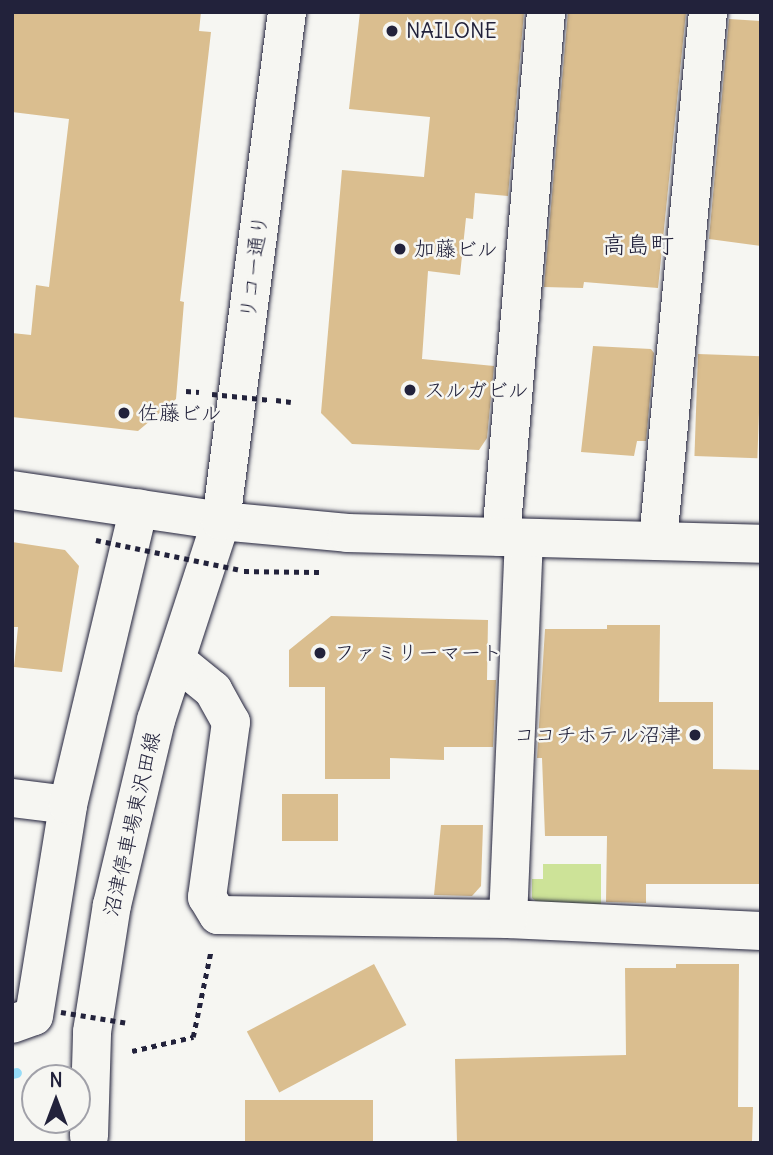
<!DOCTYPE html>
<meta charset="utf-8">
<style>
body{margin:0}
#map{position:relative;width:773px;height:1155px;overflow:hidden;background:#f6f6f2;font-family:Delius,"Klee One",sans-serif}
div>[style]{position:absolute}
.green>*{inset:0;background:#cde398}
.stream>*{height:10px;margin:-5px;padding:0 5px;transform-origin:5px;border-radius:5px;background:#96dcf8}
.building>*{inset:0;background:#dabe8f;transform-origin:0 0}
.path>*{height:4.5px;margin-top:-2.25px;transform-origin:0;background:repeating-linear-gradient(90deg,#22223b 0 5px,transparent 0 10px)}
.roads{filter:drop-shadow(0 0 2px #22223b) drop-shadow(0 0 2px #22223b)}
.street>*{height:38px;margin:-19px;padding:0 19px;transform-origin:19px;border-radius:19px;background:#f6f6f2}
.secondary>*{height:38px;margin:-19px;padding:0 19px;transform-origin:19px;border-radius:19px;background:#f6f6f2}
.path-bridge>*{height:4.5px;margin-top:-2.25px;transform-origin:0;background:repeating-linear-gradient(90deg,#22223b 0 5px,transparent 0 10px)}
.dots>*{width:19px;height:19px;translate:-50% -50%;box-sizing:border-box;border:4px solid #f6f6f2;border-radius:50%}
span{translate:-50% -50%;white-space:nowrap;text-align:center;line-height:1.15;-webkit-text-stroke:5px #f6f6f2;paint-order:stroke}
.poi-label{font-size:21px;color:#22223b}
.left{translate:0 -50%;text-align:left}
.right{translate:-100% -50%;text-align:right}
.street-label{font-size:21px;color:#22223b}
.quarter-label{font-size:24px;color:#22223b}
.frame{position:absolute;inset:0;border:14px solid #22223b;pointer-events:none}
.north{position:absolute;left:21px;top:1064px;width:70px;height:70px;box-sizing:border-box;background:#f6f6f2;border:2px solid #a1a1a9;border-radius:50%;rotate:0deg;font-size:19px;font-weight:700;line-height:28px;text-align:center;color:#22223b}
.north::after{content:'';display:block;margin:auto;width:24px;height:32px;background:#22223b;clip-path:polygon(50% 0,100% 100%,50% 72%,0 100%)}
</style>
<div id="map">
<div class="green">
<i style="clip-path:polygon(543px 864px,601px 864px,601px 907px,543px 907px,532px 898px,532px 879px,543px 879px)"></i>
</div>
<div class="stream">
<i style="left:12px;top:1074px;width:5px;rotate:-11deg"></i>
</div>
<div class="building">
<i style="clip-path:polygon(12px 12px,201px 12px,199px 31px,211px 32px,180px 301px,184px 302px,176px 399px,138px 431px,12px 417px,12px 333px,31px 335px,36px 285px,49px 287px,69px 119px,12px 112px)"></i>
<i style="clip-path:polygon(360px 12px,524px 12px,508px 196px,475px 193px,473px 219px,466px 218px,460px 275px,428px 271px,422px 359px,494px 366px,487px 438px,479px 450px,352px 444px,321px 413px,342px 170px,424px 177px,430px 117px,349px 109px)"></i>
<i style="clip-path:polygon(568px 12px,686px 12px,658px 288px,584px 282px,583px 288px,544px 287px)"></i>
<i style="clip-path:polygon(729px 19px,761px 21px,761px 246px,709px 239px)"></i>
<i style="clip-path:polygon(593px 346px,651px 349px,654px 353px,646px 441px,637px 441px,634px 456px,581px 452px)"></i>
<i style="left:698px;top:354px;width:63px;height:102px;rotate:2deg"></i>
<i style="clip-path:polygon(12px 542px,65px 550px,79px 566px,62px 672px,14px 667px,18px 627px,12px 627px)"></i>
<i style="clip-path:polygon(331px 616px,488px 620px,487px 680px,496px 680px,493px 747px,444px 747px,444px 760px,390px 758px,390px 779px,325px 779px,325px 687px,289px 687px,289px 650px)"></i>
<i style="clip-path:polygon(607px 625px,660px 625px,659px 702px,713px 702px,713px 769px,761px 770px,761px 884px,646px 884px,646px 903px,606px 902px,607px 836px,545px 836px,542px 758px,537px 758px,545px 629px,607px 629px)"></i>
<i style="left:282px;top:794px;width:56px;height:47px"></i>
<i style="clip-path:polygon(441px 825px,483px 825px,481px 886px,472px 896px,434px 895px)"></i>
<i style="left:374px;top:964px;width:69px;height:144px;rotate:62deg"></i>
<i style="clip-path:polygon(676px 964px,739px 964px,738px 1107px,753px 1107px,752px 1142px,457px 1143px,455px 1059px,626px 1055px,625px 968px,676px 968px)"></i>
<i style="left:373px;top:1100px;width:43px;height:128px;rotate:90deg"></i>
</div>
<div class="path">
<i style="left:186px;top:391px;width:13px;rotate:4deg"></i>
<i style="left:276px;top:400px;width:15px;rotate:8deg"></i>
<i style="left:244px;top:571px;width:75px;rotate:0.8deg"></i>
<i style="left:132px;top:1051px;width:63px;rotate:-12.9deg"></i>
<i style="left:193px;top:1037px;width:89px;rotate:-78.3deg"></i>
</div>
<div class="roads">
<div class="street">
<i style="left:501px;top:537px;width:527px;rotate:-85.1deg"></i>
<i style="left:658px;top:541px;width:531px;rotate:-84.6deg"></i>
<i style="left:176px;top:660px;width:48px;rotate:39deg"></i>
<i style="left:213px;top:690px;width:37px;rotate:61deg"></i>
<i style="left:231px;top:722px;width:177px;rotate:97.8deg"></i>
<i style="left:207px;top:897px;width:21px;rotate:59deg"></i>
<i style="left:218px;top:915px;width:290px;rotate:0.8deg"></i>
<i style="left:508px;top:919px;width:253px;rotate:2.7deg"></i>
<i style="left:12px;top:798px;width:56px;rotate:7.1deg"></i>
<i style="left:508px;top:919px;width:381px;rotate:-87.6deg"></i>
<i style="left:12px;top:1024px;width:23px;rotate:-20deg"></i>
<i style="left:34px;top:1016px;width:214px;rotate:-80.8deg"></i>
<i style="left:68px;top:805px;width:305px;rotate:-76.6deg"></i>
</div>
<div class="secondary">
<i style="left:12px;top:490px;width:211px;rotate:8.4deg"></i>
<i style="left:221px;top:521px;width:127px;rotate:5.4deg"></i>
<i style="left:347px;top:533px;width:414px;rotate:1.5deg"></i>
<i style="left:89px;top:1136px;width:104px;rotate:-88.3deg"></i>
<i style="left:92px;top:1032px;width:129px;rotate:-81.1deg"></i>
<i style="left:112px;top:905px;width:190px;rotate:-76.6deg"></i>
<i style="left:156px;top:720px;width:209px;rotate:-71.9deg"></i>
<i style="left:221px;top:521px;width:513px;rotate:-82.61deg"></i>
</div>
</div>
<div class="path-bridge">
<i style="left:212px;top:394px;width:59px;rotate:5.8deg"></i>
<i style="left:96px;top:540px;width:148px;rotate:11.7deg"></i>
<i style="left:61px;top:1012px;width:68px;rotate:9.3deg"></i>
</div>
<div class="dots">
<i style="left:392px;top:31px;background:#22223b"></i>
<i style="left:400px;top:249px;background:#22223b"></i>
<i style="left:410px;top:390px;background:#22223b"></i>
<i style="left:124px;top:413px;background:#22223b"></i>
<i style="left:320px;top:653px;background:#22223b"></i>
<i style="left:695px;top:735px;background:#22223b"></i>
</div>
<div class="poi-label">
<span class="left" style="left:406px;top:31px">NAILONE</span>
<span class="left" style="left:414px;top:249px">加藤ビル</span>
<span class="left" style="left:424px;top:390px">スルガビル</span>
<span class="left" style="left:138px;top:413px">佐藤ビル</span>
<span class="left" style="left:334px;top:653px">ファミリーマート</span>
<span class="right" style="left:681px;top:735px">ココチホテル沼津</span>
</div>
<div class="street-label">
<span style="left:254px;top:267px;rotate:-83deg">リコー通り</span>
<span style="left:132px;top:824px;rotate:-77deg">沼津停車場東沢田線</span>
</div>
<div class="quarter-label">
<span style="left:638px;top:245px">高島町</span>
</div>
<div class="frame"></div>
<div class="north">N</div>
</div>
